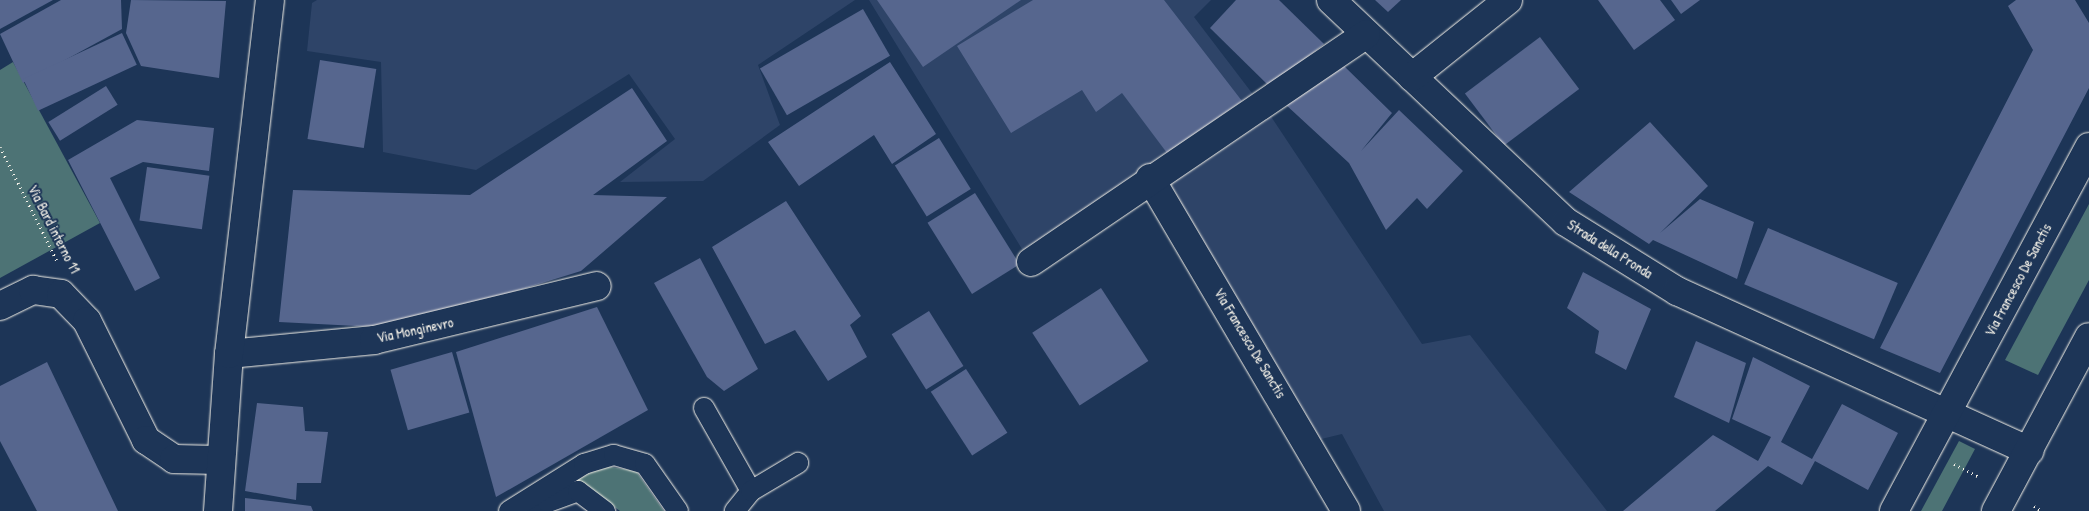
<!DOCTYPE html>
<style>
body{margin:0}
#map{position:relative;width:2089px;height:511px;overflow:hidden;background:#1d3557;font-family:"Patrick Hand",sans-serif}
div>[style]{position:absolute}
.built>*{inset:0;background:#2e4468}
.green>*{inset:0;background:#4d7375}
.building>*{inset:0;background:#56668e;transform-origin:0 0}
.path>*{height:3px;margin-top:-1.5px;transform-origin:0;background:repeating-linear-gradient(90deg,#f4f1e8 0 1px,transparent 0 5px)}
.roads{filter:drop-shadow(0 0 1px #f4f1e8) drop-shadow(0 0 1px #f4f1e8)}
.lane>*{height:20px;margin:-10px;padding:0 10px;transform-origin:10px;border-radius:10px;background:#1d3557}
.street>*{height:28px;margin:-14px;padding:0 14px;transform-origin:14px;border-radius:14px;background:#1d3557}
.secondary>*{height:28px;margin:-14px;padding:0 14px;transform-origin:14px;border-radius:14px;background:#1d3557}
span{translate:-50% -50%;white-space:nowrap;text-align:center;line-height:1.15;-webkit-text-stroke:4px #1d3557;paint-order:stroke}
.street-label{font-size:14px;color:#f4f1e8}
</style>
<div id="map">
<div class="built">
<i style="clip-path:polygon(317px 0,855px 0,758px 65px,780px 125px,703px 181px,620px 182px,675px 139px,629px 74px,476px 170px,383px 152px,381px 62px,307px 51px,312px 3px)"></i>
<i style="clip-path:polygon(869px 0,1211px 0,1194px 17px,1255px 97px,1025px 254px)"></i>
<i style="clip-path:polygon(1268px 112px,1422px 344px,1470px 335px,1607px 511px,1384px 511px,1342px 434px,1317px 440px,1161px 184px)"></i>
</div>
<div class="green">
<i style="clip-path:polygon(13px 62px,100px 223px,0 278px,0 70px)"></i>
<i style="clip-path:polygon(2089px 204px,2089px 280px,2038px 375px,2005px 360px)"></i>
<i style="clip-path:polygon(1959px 441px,1975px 449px,1942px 511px,1921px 511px)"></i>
<i style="clip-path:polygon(605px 466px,636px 471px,664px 511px,620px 511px,576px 479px)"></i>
</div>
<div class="building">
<i style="clip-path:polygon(0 0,53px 0,0 29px)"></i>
<i style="clip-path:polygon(61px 0,121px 0,122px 29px,23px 83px,0 34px)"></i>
<i style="clip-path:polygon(131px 0,226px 1px,219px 78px,141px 66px,126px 33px)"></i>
<i style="clip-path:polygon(877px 0,1021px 0,923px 67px)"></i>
<i style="clip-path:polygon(1033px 0,1164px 0,1242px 101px,1167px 153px,1122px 93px,1096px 112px,1082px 90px,1011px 133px,957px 46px)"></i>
<i style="clip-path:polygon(1236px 0,1279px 0,1324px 44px,1270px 87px,1210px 28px)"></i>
<i style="clip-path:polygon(1375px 0,1401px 0,1388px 12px)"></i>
<i style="clip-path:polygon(1598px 0,1660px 0,1675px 20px,1634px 50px)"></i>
<i style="clip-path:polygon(1671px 0,1700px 0,1681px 14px)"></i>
<i style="clip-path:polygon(2016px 0,2075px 0,2089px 23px,2089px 88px,1940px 373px,1880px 348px,2033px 50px,2008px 6px)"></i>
<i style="left:863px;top:9px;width:54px;height:119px;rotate:60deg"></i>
<i style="left:122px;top:33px;width:35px;height:109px;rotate:65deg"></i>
<i style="left:1540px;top:37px;width:65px;height:94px;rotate:53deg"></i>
<i style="left:320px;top:60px;width:57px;height:80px;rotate:9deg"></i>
<i style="clip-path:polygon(890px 62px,936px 134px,892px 164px,874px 135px,799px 186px,768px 142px)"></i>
<i style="clip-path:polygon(1343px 65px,1392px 113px,1361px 151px,1399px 110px,1463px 171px,1427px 209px,1417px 198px,1386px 230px,1349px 163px,1285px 104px)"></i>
<i style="left:106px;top:86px;width:22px;height:68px;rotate:58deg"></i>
<i style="clip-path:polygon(632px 88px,667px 141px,593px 195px,667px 197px,581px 271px,396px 328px,279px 322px,293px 190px,470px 195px)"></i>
<i style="clip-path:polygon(137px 120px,214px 128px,209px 171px,143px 162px,110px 178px,160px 278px,135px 291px,68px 160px)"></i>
<i style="clip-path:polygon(1650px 122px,1708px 186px,1660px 233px,1700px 199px,1754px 222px,1737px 279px,1653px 240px,1649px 244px,1569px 192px)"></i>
<i style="left:939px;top:138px;width:60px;height:52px;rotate:58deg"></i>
<i style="left:147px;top:167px;width:63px;height:54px;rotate:8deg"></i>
<i style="left:975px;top:193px;width:84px;height:56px;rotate:58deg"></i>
<i style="clip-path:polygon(786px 201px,861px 316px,850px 325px,867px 357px,828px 381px,795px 330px,765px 344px,712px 247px)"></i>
<i style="left:1768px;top:228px;width:141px;height:61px;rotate:23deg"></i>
<i style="clip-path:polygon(700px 258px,758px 369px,724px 391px,707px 377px,654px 283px)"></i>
<i style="clip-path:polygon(1583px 272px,1651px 309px,1626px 370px,1595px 353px,1599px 331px,1567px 308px)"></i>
<i style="left:1101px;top:288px;width:87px;height:82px;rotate:57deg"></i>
<i style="clip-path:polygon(597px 307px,648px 410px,496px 497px,456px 352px)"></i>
<i style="left:929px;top:311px;width:65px;height:44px;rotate:58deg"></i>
<i style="clip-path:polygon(1696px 341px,1746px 363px,1729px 423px,1674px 397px)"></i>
<i style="left:452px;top:352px;width:63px;height:64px;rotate:74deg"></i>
<i style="clip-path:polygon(1753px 357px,1810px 386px,1781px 442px,1812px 459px,1842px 404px,1898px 433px,1868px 490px,1815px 461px,1802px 485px,1768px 466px,1715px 511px,1623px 511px,1713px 435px,1758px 461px,1771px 437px,1732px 419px)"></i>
<i style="clip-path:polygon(47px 362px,118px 511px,37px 511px,0 441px,0 386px)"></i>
<i style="left:966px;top:369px;width:76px;height:42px;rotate:57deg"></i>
<i style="clip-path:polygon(257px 403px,303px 407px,305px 431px,328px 432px,321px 483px,297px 483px,296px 500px,245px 491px)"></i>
<i style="clip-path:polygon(245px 498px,311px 506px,313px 511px,245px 511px)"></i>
</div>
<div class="path">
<i style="left:0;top:147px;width:127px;rotate:63.4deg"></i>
<i style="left:1954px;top:464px;width:28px;rotate:27deg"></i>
<i style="left:2034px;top:506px;width:9px;rotate:32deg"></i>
</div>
<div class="roads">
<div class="lane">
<i style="left:704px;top:408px;width:95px;rotate:60.5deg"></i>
<i style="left:751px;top:491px;width:26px;rotate:129deg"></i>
<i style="left:751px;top:491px;width:55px;rotate:-30.8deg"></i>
<i style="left:526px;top:502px;width:22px"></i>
<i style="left:548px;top:502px;width:32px;rotate:-20deg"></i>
<i style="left:578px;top:491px;width:34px;rotate:37deg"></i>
<i style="left:509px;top:511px;width:89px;rotate:-32.1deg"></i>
<i style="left:584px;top:464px;width:31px;rotate:-17deg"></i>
<i style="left:614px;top:455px;width:32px;rotate:16deg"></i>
<i style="left:645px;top:464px;width:57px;rotate:54.9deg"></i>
</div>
<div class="street">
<i style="left:1331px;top:0;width:323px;rotate:43.4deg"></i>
<i style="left:1566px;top:222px;width:131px;rotate:31.9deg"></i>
<i style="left:1677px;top:291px;width:387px;rotate:24.4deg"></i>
<i style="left:1412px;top:77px;width:123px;rotate:-38.7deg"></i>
<i style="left:1150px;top:178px;width:386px;rotate:59.5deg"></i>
<i style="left:1031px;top:262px;width:405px;rotate:-34.2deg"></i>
<i style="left:0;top:306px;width:37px;rotate:-26deg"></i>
<i style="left:33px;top:290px;width:28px;rotate:8deg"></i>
<i style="left:61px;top:294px;width:37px;rotate:46deg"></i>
<i style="left:87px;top:321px;width:133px;rotate:63.6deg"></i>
<i style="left:146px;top:440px;width:34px;rotate:34deg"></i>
<i style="left:174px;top:459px;width:44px;rotate:1.3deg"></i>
<i style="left:229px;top:354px;width:146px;rotate:-5.5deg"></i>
<i style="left:374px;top:340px;width:229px;rotate:-13.6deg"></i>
</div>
<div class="secondary">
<i style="left:218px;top:511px;width:157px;rotate:-86deg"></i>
<i style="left:229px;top:354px;width:356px;rotate:-83.4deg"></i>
<i style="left:1894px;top:511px;width:413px;rotate:-61.8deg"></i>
<i style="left:1996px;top:511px;width:197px;rotate:-61.9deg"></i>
</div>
</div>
<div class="street-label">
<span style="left:54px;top:229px;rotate:63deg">Via Bard interno 11</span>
<span style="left:1610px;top:249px;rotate:32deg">Strada della Pronda</span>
<span style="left:2018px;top:280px;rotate:-62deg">Via Francesco De Sanctis</span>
<span style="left:415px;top:330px;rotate:-12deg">Via Monginevro</span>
<span style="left:1250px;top:343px;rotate:59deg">Via Francesco De Sanctis</span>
</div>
</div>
